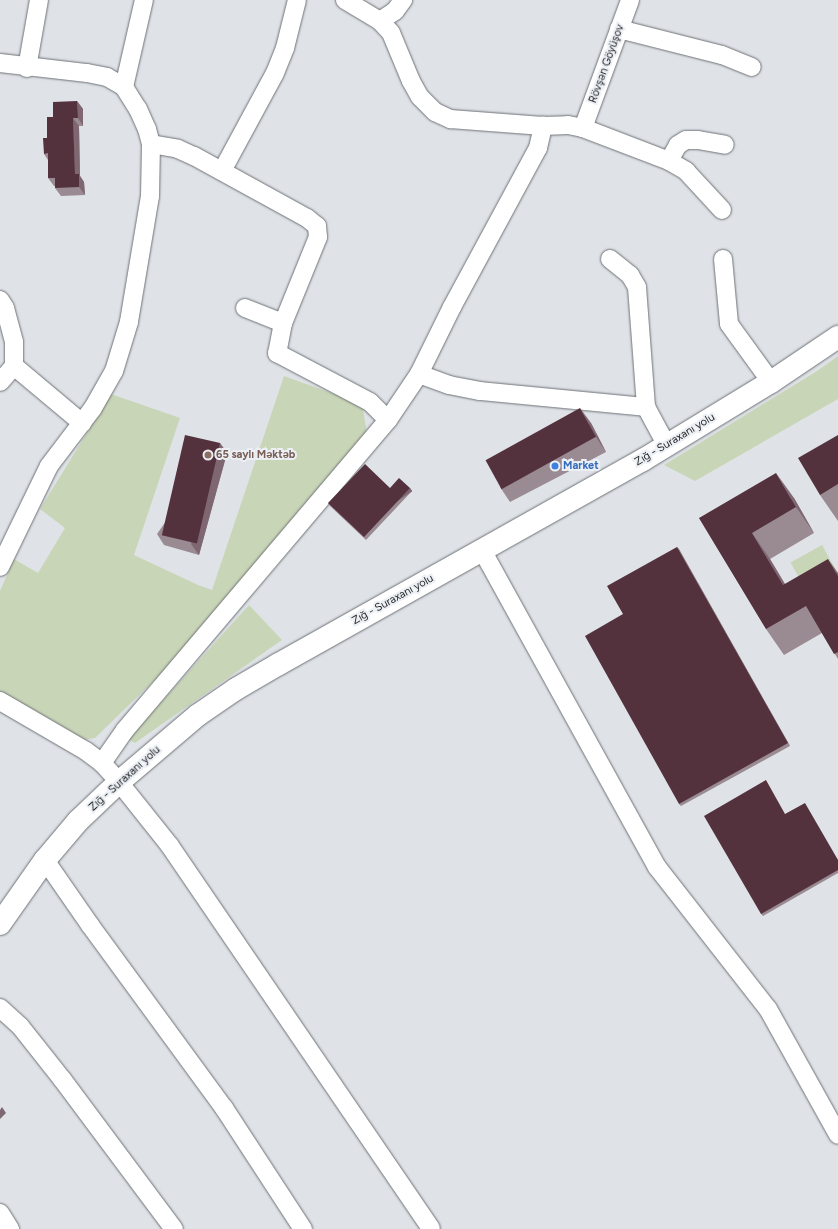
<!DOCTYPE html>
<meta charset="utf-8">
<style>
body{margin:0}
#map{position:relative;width:838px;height:1229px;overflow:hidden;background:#dfe3e8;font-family:Figtree,sans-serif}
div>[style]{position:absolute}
.green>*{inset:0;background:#c9d5b7;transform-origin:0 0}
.roads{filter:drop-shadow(0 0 1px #6d7175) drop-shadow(0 0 1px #6d7175)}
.minor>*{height:18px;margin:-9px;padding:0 9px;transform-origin:9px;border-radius:9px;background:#fff}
.major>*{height:22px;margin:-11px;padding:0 11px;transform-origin:11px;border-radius:11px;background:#fff}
.wall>*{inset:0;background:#9a8a92}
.shaded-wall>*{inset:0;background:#7e6770;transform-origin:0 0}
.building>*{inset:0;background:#54323d;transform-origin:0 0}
.dots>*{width:11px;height:11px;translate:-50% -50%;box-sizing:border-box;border:2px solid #ecf0f5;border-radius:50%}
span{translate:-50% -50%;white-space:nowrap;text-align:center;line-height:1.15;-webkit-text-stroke:4px #ecf0f5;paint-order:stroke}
.street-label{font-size:11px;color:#262729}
.education-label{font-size:11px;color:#785e54;font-weight:700}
.left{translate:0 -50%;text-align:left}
.shop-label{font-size:11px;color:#366cbe;font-weight:700}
</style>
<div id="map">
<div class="green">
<i style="clip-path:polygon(838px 356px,838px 399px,695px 481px,664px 465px,817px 371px)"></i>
<i style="clip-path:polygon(284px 376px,362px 404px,367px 433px,165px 670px,95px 738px,83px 740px,0 692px,0 591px,14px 559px,38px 573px,65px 528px,40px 509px,111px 394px,180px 418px,134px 555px,198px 585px,212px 590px)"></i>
<i style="left:822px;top:545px;width:29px;height:36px;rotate:61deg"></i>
<i style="clip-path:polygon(249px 605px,282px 640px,135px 743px,128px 739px)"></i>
</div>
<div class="roads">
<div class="minor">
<i style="left:345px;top:0;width:41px;rotate:31deg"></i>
<i style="left:380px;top:21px;width:16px;rotate:47deg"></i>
<i style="left:391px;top:33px;width:52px;rotate:67.4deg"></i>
<i style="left:411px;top:81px;width:18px;rotate:61deg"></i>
<i style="left:420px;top:97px;width:21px;rotate:45deg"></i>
<i style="left:435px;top:112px;width:17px;rotate:25deg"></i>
<i style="left:450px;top:119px;width:93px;rotate:4.3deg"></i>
<i style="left:543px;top:126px;width:25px;rotate:-2deg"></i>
<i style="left:568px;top:125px;width:15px;rotate:11deg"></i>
<i style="left:583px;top:128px;width:92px;rotate:21deg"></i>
<i style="left:669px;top:161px;width:20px;rotate:30deg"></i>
<i style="left:686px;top:171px;width:53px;rotate:47.3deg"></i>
<i style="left:380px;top:21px;width:18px;rotate:-34deg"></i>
<i style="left:395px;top:11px;width:14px;rotate:-54deg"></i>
<i style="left:619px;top:29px;width:106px;rotate:14.2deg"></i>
<i style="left:722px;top:55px;width:32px;rotate:22deg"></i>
<i style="left:0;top:63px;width:88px;rotate:6.6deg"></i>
<i style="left:87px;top:73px;width:20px;rotate:11deg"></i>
<i style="left:107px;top:77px;width:20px;rotate:30deg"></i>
<i style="left:124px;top:87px;width:26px;rotate:58deg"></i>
<i style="left:138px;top:109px;width:22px;rotate:66deg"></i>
<i style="left:147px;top:129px;width:16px;rotate:75deg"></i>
<i style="left:151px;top:144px;width:52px;rotate:91.1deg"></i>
<i style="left:150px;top:196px;width:128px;rotate:99.5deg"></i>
<i style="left:129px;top:322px;width:51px;rotate:107deg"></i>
<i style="left:114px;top:371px;width:43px;rotate:119.6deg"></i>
<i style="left:93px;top:408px;width:73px;rotate:127.2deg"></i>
<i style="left:49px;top:466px;width:112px;rotate:115.9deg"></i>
<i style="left:27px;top:68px;width:69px;rotate:-80deg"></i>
<i style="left:124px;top:87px;width:89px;rotate:-77.1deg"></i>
<i style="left:583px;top:128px;width:136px;rotate:-69.8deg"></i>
<i style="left:151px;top:144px;width:27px;rotate:10deg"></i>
<i style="left:178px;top:149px;width:17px;rotate:24deg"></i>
<i style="left:194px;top:156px;width:129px;rotate:28.8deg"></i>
<i style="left:307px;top:218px;width:13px;rotate:39deg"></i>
<i style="left:317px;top:226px;width:11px;rotate:85deg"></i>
<i style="left:318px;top:237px;width:93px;rotate:112.1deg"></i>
<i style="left:283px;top:323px;width:31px;rotate:101deg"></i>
<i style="left:277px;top:353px;width:105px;rotate:27.8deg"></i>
<i style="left:370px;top:402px;width:25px;rotate:45deg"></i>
<i style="left:669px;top:161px;width:18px;rotate:-61deg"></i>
<i style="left:678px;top:145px;width:9px;rotate:-32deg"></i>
<i style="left:686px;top:140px;width:12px"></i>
<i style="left:698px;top:140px;width:27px;rotate:10deg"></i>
<i style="left:222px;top:171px;width:111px;rotate:-61.6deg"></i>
<i style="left:275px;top:73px;width:27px;rotate:-68deg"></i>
<i style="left:285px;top:48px;width:49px;rotate:-76deg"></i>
<i style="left:610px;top:259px;width:26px;rotate:39deg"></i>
<i style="left:630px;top:275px;width:14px;rotate:60deg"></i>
<i style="left:637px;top:287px;width:120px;rotate:85.7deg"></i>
<i style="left:646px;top:407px;width:44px;rotate:61.7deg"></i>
<i style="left:723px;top:259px;width:65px;rotate:84.7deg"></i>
<i style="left:729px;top:324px;width:72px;rotate:54.1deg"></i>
<i style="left:0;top:300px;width:9px;rotate:58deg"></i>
<i style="left:5px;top:308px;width:35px;rotate:75deg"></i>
<i style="left:14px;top:342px;width:24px;rotate:90deg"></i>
<i style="left:14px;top:366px;width:21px;rotate:131deg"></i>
<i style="left:245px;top:308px;width:41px;rotate:21.5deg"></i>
<i style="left:14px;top:366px;width:89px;rotate:40deg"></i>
<i style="left:419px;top:374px;width:32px;rotate:20deg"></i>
<i style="left:449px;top:385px;width:32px;rotate:11deg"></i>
<i style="left:480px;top:391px;width:167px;rotate:5.5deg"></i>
<i style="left:482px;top:550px;width:362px;rotate:61.1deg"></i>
<i style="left:657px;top:867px;width:180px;rotate:52deg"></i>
<i style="left:768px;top:1009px;width:144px;rotate:60.9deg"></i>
<i style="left:0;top:701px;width:99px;rotate:30.2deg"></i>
<i style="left:86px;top:751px;width:20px;rotate:37deg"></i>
<i style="left:102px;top:763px;width:25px;rotate:48deg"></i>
<i style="left:119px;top:782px;width:82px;rotate:51.4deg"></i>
<i style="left:170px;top:846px;width:463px;rotate:55.7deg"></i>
<i style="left:102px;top:763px;width:40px;rotate:-55.1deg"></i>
<i style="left:125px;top:730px;width:407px;rotate:-49.7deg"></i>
<i style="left:388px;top:420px;width:55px;rotate:-56deg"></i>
<i style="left:419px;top:374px;width:75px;rotate:-63.8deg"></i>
<i style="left:452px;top:307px;width:181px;rotate:-61.6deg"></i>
<i style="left:538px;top:148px;width:23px;rotate:-77deg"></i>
<i style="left:45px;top:860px;width:79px;rotate:55.3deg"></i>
<i style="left:90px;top:925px;width:227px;rotate:53.8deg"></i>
<i style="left:224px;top:1108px;width:145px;rotate:56.9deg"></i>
<i style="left:0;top:1008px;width:27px;rotate:42deg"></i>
<i style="left:20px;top:1026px;width:68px;rotate:51.6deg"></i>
<i style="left:62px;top:1079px;width:187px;rotate:53.3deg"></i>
<i style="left:0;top:1213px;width:19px;rotate:58deg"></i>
</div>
<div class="major">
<i style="left:0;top:924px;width:78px;rotate:-54.9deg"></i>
<i style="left:45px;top:860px;width:51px;rotate:-49.8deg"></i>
<i style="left:78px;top:821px;width:57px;rotate:-43.6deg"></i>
<i style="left:119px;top:782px;width:104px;rotate:-40.3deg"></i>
<i style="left:198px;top:715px;width:46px;rotate:-34.4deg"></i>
<i style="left:236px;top:689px;width:50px;rotate:-30.2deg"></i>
<i style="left:279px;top:664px;width:417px;rotate:-29.3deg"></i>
<i style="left:643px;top:460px;width:150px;rotate:-31.4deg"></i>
<i style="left:771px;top:382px;width:81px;rotate:-33.9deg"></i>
</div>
</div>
<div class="wall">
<i style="clip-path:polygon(77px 101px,83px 109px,83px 126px,79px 126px,80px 176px,84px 182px,85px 195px,61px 196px,55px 188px,55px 186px,54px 186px,48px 178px,48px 160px,44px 154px,53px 117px)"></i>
<i style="clip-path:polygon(591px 423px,606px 452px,510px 502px,500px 487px)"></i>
<i style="clip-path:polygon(838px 435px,838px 521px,820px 495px)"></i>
<i style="clip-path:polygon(220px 443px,227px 453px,199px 555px,164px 545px,157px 534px)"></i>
<i style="clip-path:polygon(390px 488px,410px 488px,412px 491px,366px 540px,330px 506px,328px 503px)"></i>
<i style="clip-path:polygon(794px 498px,814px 533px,770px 559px,785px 584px,838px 573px,838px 659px,822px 633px,784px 655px,766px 629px,699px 518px)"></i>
<i style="clip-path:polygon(677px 547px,790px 746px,681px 806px,679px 804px)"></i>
<i style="clip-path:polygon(785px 814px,838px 860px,838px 873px,763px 916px,761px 914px)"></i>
</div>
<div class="shaded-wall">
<i style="clip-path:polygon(77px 101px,83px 109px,83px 126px,78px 118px)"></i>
<i style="clip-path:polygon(73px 118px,79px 126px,80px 176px,84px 182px,85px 195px,79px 187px,75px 174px)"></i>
<i style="clip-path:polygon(580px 408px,591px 423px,606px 452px,596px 437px)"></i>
<i style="clip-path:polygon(220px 443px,227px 453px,199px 555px,191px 544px)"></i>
<i style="clip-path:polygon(776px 473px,794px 498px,814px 533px,796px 507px)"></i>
<i style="left:410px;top:488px;width:4px;height:67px;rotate:56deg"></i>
<i style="clip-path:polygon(752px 533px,770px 559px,801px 611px,783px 585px)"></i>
<i style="clip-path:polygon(677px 547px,679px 549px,790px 746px,788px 743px)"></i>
<i style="clip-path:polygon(828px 559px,838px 573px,838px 576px)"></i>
<i style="clip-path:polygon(2px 1107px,6px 1113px,0 1119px,0 1110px)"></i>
</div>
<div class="building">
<i style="clip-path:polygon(77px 101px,78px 118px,73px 118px,75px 174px,79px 174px,79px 187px,55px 188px,55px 178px,48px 178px,48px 153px,44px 154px,43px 138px,47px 138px,47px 117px,53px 117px,53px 102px)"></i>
<i style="left:580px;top:408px;width:33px;height:108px;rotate:61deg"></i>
<i style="left:185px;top:435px;width:36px;height:103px;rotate:13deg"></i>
<i style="clip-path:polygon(838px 435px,838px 484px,820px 495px,798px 458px)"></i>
<i style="clip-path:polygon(365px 464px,390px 488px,399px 478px,410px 488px,364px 537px,328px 503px)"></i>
<i style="clip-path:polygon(776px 473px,796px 507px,752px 533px,783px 585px,828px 559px,838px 576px,838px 652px,834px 654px,806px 606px,766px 629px,699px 518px)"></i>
<i style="clip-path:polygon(677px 547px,788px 743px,679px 804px,585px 636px,623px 614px,607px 586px)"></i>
<i style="clip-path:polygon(766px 780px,785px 814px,805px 803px,838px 860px,838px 870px,761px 914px,704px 816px)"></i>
</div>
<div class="dots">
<i style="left:208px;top:455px;background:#8d6e63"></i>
<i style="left:555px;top:466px;background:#3f7fe0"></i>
</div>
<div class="street-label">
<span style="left:607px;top:64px;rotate:-70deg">Rövşən Göyüşov</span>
<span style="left:675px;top:440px;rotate:-31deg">Zığ - Suraxanı yolu</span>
<span style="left:393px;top:600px;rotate:-29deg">Zığ - Suraxanı yolu</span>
<span style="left:125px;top:779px;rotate:-42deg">Zığ - Suraxanı yolu</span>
</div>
<div class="education-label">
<span class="left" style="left:216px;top:455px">65 saylı Məktəb</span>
</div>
<div class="shop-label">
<span class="left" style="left:563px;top:466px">Market</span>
</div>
</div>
